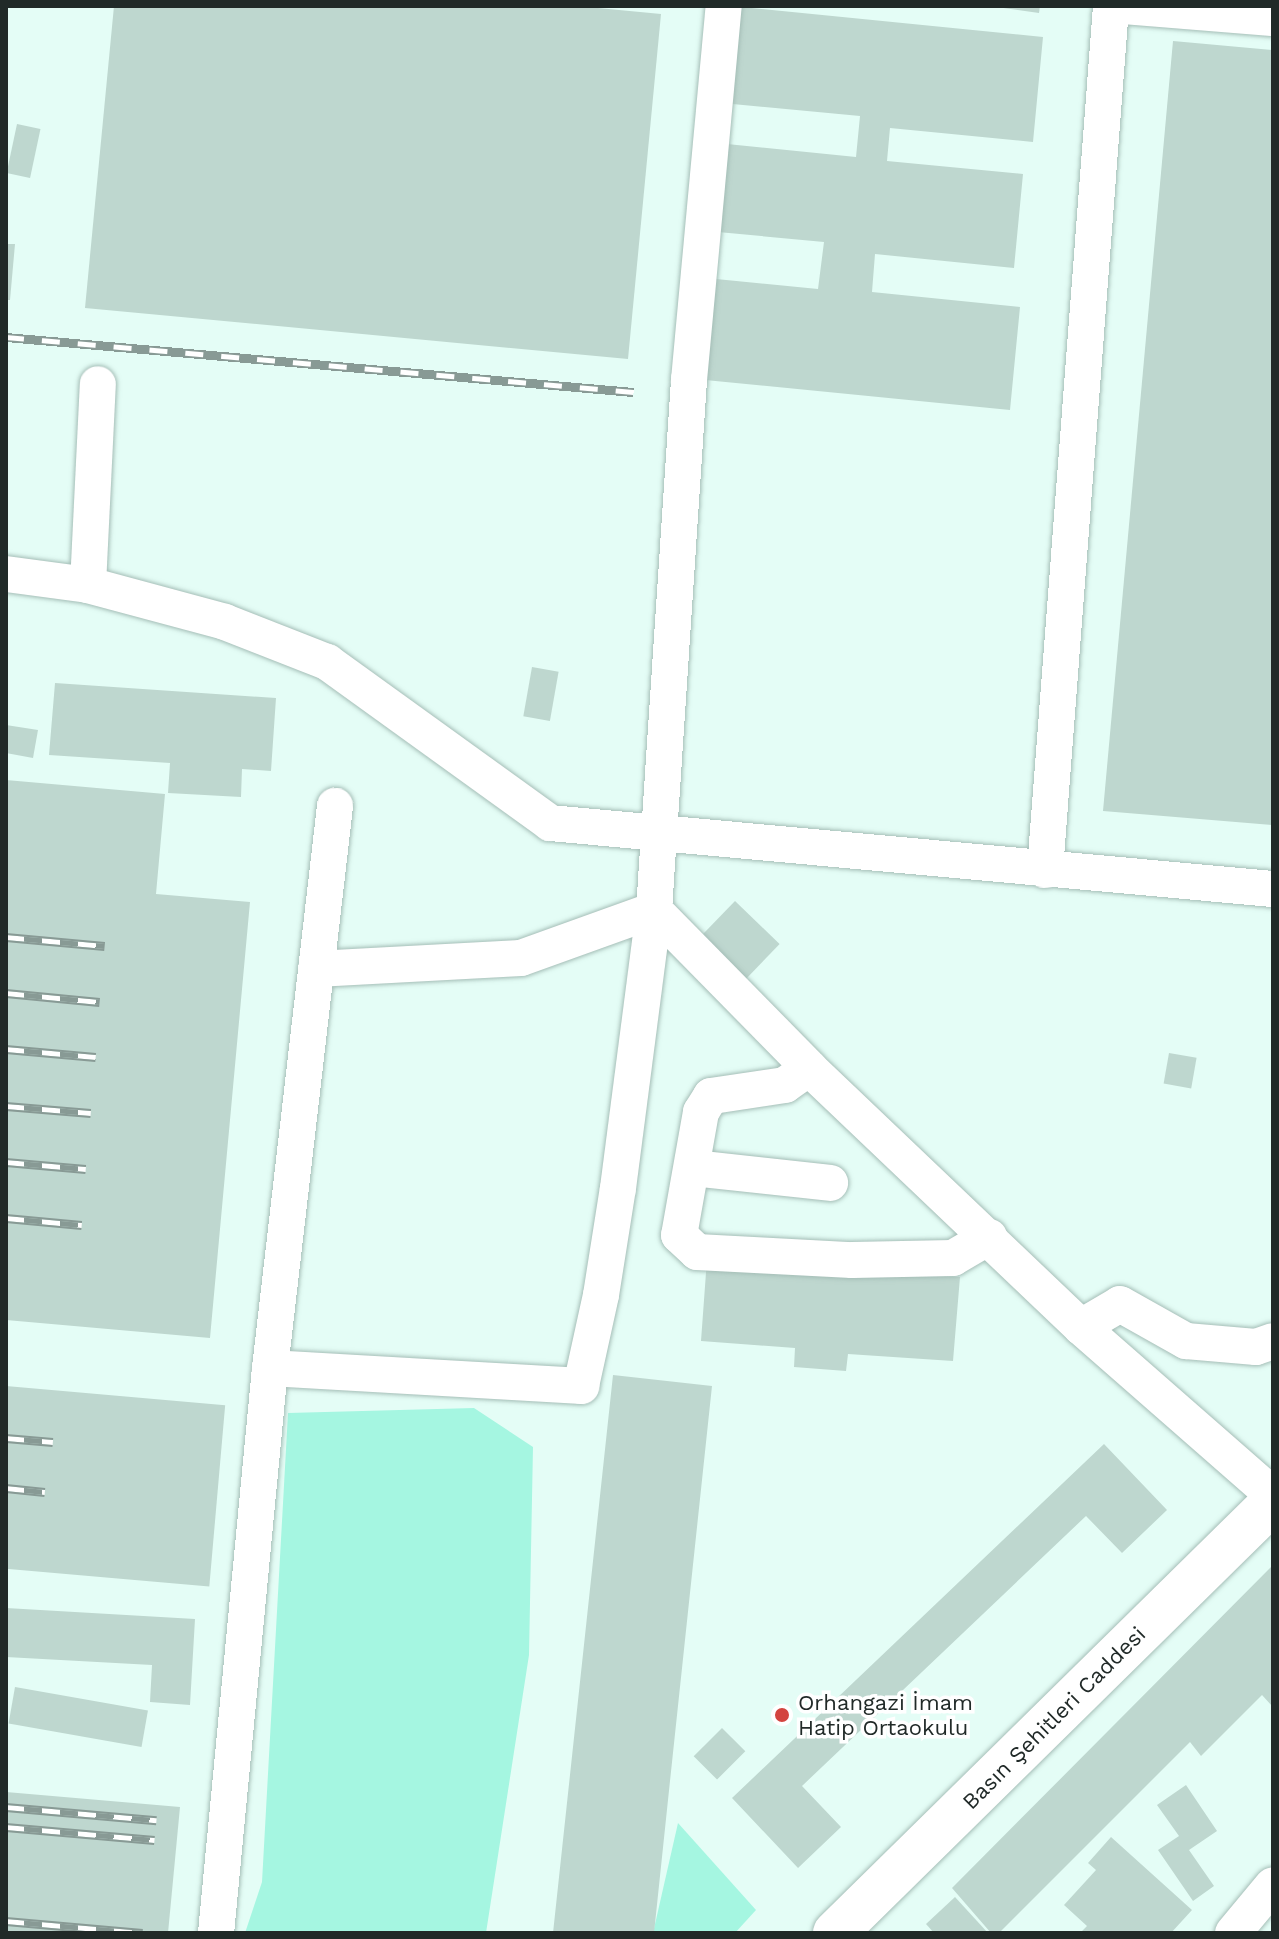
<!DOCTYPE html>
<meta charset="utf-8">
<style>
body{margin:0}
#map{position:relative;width:1279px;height:1939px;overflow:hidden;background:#e4fdf6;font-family:"Work Sans",sans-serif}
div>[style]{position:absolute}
.green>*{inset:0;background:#a5f6e1}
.building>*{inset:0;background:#bed7cf;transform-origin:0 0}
.roads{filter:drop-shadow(0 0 2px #a5beb7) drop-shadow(0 0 2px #a5beb7)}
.minor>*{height:36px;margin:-18px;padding:0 18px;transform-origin:18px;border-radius:18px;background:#fff}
.major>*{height:44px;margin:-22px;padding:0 22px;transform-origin:22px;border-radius:22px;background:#fff}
.rail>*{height:9px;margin-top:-4.5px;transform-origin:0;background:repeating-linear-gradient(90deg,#fff 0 18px,#889a95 0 36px);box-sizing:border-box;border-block:2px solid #889a95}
.dots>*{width:22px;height:22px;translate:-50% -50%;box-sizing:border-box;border:4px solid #fff;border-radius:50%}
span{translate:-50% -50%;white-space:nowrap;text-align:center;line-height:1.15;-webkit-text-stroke:7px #fff;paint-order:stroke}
.poi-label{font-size:22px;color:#212a28}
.left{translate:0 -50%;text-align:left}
.street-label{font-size:22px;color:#212a28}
.frame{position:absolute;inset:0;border:8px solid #212a28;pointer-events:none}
</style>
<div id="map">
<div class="green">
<i style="clip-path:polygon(474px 1408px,533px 1447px,529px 1655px,486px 1933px,245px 1933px,262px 1882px,288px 1413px)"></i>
<i style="clip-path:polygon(678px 1823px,756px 1910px,735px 1933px,653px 1933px)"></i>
</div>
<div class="building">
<i style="clip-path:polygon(114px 6px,577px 6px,661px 14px,628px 359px,85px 308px)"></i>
<i style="clip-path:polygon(732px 6px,1043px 37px,1033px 142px,890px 128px,887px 161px,1023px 174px,1014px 268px,875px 254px,872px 292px,1020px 307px,1010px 410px,695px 379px,706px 278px,818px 289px,824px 242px,718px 232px,727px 144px,856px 157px,860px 116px,722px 103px)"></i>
<i style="clip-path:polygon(989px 6px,1040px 6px,1039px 13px)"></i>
<i style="clip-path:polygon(1173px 41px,1273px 50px,1273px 825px,1103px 811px)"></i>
<i style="left:17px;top:124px;width:24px;height:50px;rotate:12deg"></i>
<i style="clip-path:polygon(6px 244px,15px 244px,10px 300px,6px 300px)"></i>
<i style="left:532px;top:667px;width:27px;height:50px;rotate:10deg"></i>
<i style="clip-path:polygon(55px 683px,276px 698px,271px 771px,242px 769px,241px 797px,168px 793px,170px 763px,49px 755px)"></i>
<i style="clip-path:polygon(6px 725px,38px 730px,33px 758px,6px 753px)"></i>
<i style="clip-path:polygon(6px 780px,165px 794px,156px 894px,250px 902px,210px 1338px,6px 1320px)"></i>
<i style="left:735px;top:901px;width:62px;height:54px;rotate:44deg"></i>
<i style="left:1169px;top:1053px;width:28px;height:31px;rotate:10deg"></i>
<i style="clip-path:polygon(707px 1259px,960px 1277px,953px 1361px,848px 1354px,846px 1371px,794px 1367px,795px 1348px,701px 1341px)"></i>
<i style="clip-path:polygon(613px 1375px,712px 1386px,670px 1781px,654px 1933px,553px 1933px)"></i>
<i style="left:6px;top:1386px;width:220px;height:182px;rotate:5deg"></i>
<i style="clip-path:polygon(1104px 1444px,1167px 1510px,1122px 1553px,1086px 1516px,802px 1786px,841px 1827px,798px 1868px,732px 1798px)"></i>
<i style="clip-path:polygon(1273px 1565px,1273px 1707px,1262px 1695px,1201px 1756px,1190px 1742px,999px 1933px,991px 1933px,952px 1888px)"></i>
<i style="clip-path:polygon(6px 1608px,195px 1619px,190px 1705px,150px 1702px,152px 1665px,6px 1657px)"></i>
<i style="left:15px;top:1687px;width:135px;height:37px;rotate:10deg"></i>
<i style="left:722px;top:1728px;width:33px;height:40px;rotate:45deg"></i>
<i style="clip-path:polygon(1186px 1785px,1217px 1831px,1189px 1850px,1214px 1886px,1193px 1901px,1158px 1850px,1179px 1836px,1157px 1805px)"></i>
<i style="clip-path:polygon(6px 1792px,180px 1807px,168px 1933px,6px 1933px)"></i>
<i style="clip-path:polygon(1111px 1837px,1192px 1910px,1171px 1933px,1080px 1933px,1087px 1926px,1064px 1905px,1096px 1870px,1088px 1863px)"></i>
<i style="clip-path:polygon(955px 1897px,988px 1933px,934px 1933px,926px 1924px)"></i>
</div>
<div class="roads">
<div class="minor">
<i style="left:1123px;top:6px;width:150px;rotate:4.6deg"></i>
<i style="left:6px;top:574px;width:83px;rotate:7.6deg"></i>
<i style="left:88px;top:585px;width:142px;rotate:15.1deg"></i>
<i style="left:225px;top:622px;width:110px;rotate:21.4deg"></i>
<i style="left:327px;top:662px;width:275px;rotate:35.8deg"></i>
<i style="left:550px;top:823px;width:726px;rotate:5.22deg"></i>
<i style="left:88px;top:585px;width:201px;rotate:-87.2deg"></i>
<i style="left:1045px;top:870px;width:867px;rotate:-85.63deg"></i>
<i style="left:316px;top:969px;width:205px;rotate:-3.1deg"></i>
<i style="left:521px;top:958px;width:141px;rotate:-19.8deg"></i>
<i style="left:654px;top:910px;width:221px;rotate:45.5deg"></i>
<i style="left:809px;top:1068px;width:376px;rotate:43.6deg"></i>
<i style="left:1081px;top:1327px;width:255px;rotate:41.2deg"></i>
<i style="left:809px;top:1068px;width:29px;rotate:145deg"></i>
<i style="left:785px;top:1085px;width:75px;rotate:171.5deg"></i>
<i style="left:711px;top:1096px;width:19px;rotate:122deg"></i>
<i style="left:701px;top:1112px;width:125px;rotate:100.1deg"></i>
<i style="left:679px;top:1235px;width:25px;rotate:43deg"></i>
<i style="left:697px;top:1252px;width:155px;rotate:3deg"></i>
<i style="left:852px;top:1260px;width:101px;rotate:-1.1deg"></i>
<i style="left:953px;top:1258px;width:42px;rotate:-30.3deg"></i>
<i style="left:693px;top:1168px;width:138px;rotate:6.2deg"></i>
<i style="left:1081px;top:1327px;width:45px;rotate:-30.5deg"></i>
<i style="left:1120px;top:1304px;width:76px;rotate:29.3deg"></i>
<i style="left:1186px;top:1341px;width:70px;rotate:4.9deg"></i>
<i style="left:1256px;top:1347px;width:18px;rotate:-19deg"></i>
<i style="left:270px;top:1368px;width:312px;rotate:3.3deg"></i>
<i style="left:581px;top:1386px;width:93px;rotate:-77.6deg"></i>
<i style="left:601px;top:1295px;width:108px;rotate:-81deg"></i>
<i style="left:618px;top:1188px;width:280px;rotate:-82.6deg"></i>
<i style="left:654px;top:910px;width:531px;rotate:-86.22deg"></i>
<i style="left:689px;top:380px;width:376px;rotate:-84.7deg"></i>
<i style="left:216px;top:1933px;width:568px;rotate:-84.54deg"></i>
<i style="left:270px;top:1368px;width:566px;rotate:-83.4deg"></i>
<i style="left:1233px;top:1933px;width:62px;rotate:-50.2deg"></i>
</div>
<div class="major">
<i style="left:835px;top:1933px;width:614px;rotate:-44.54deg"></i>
</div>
</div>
<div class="rail">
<i style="left:6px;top:337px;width:630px;rotate:5.01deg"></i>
<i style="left:6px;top:937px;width:99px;rotate:5.2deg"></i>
<i style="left:6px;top:993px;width:94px;rotate:5.5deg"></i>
<i style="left:6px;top:1049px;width:90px;rotate:5.1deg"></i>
<i style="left:6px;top:1106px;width:85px;rotate:4.7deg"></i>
<i style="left:6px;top:1162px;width:80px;rotate:5deg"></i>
<i style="left:6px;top:1218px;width:76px;rotate:5.3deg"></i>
<i style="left:6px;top:1438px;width:47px;rotate:4.9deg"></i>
<i style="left:6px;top:1488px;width:39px;rotate:6deg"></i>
<i style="left:6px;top:1807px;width:151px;rotate:5deg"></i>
<i style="left:6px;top:1827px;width:149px;rotate:5deg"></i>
<i style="left:6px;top:1921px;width:137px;rotate:5deg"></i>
</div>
<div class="dots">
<i style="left:782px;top:1715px;background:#d3443f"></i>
</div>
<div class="poi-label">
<span class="left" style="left:798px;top:1715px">Orhangazi İmam<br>Hatip Ortaokulu</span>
</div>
<div class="street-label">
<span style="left:1054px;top:1718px;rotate:-45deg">Basın Şehitleri Caddesi</span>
</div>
<div class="frame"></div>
</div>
